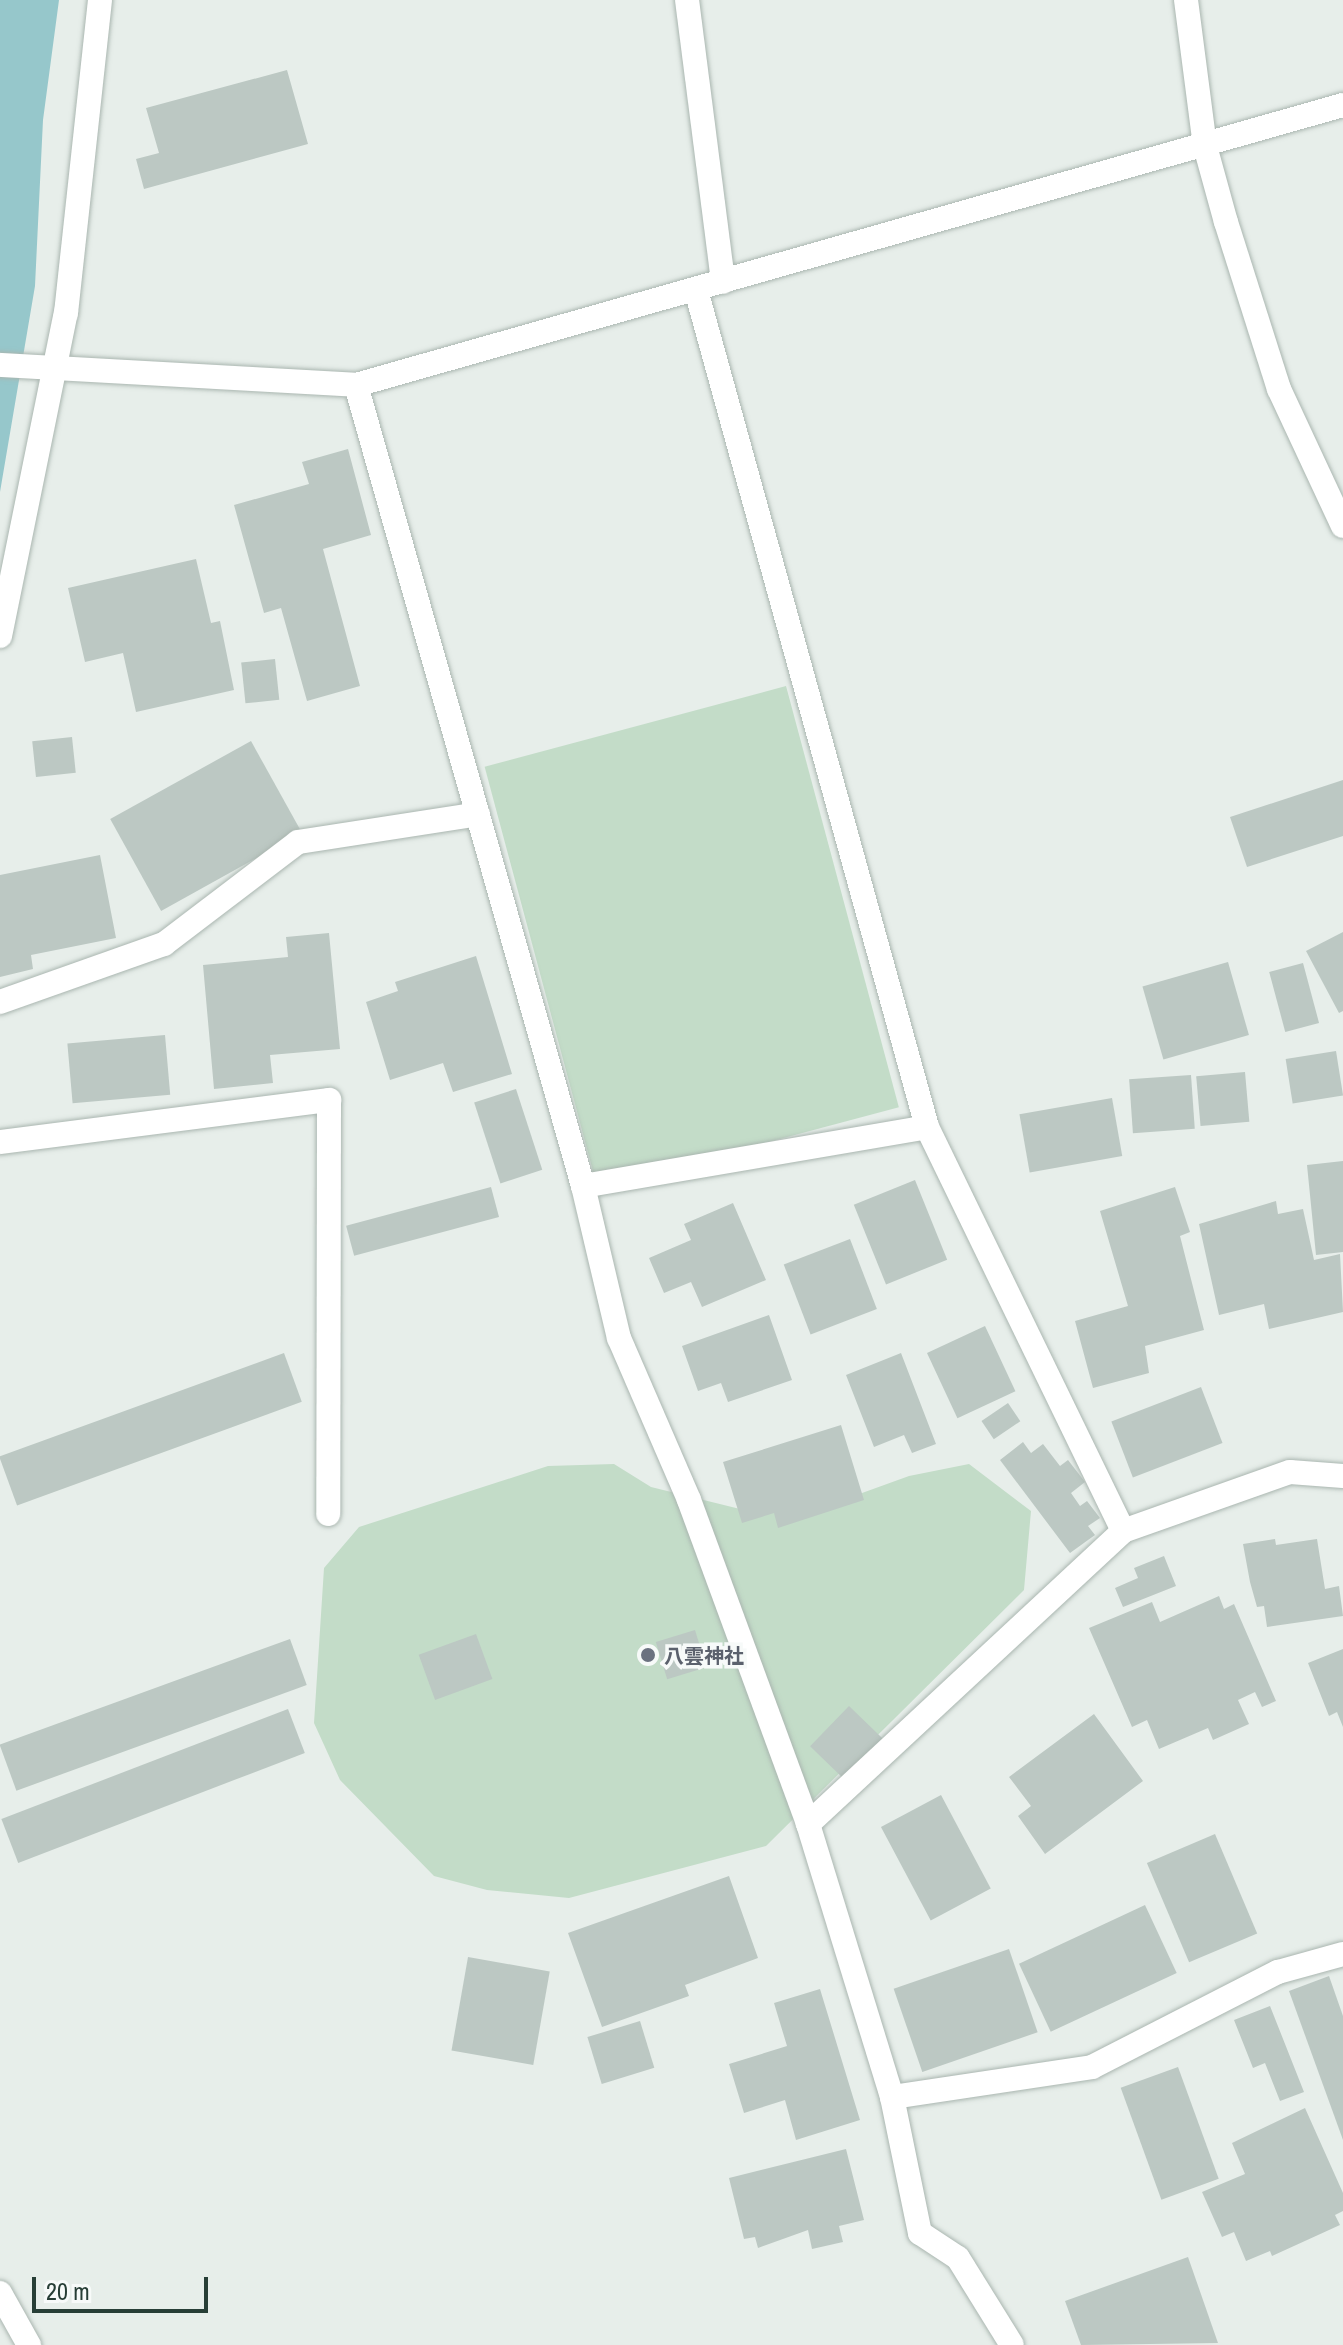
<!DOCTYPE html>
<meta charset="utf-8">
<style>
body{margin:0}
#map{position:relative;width:1343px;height:2345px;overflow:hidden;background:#e7eeea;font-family:"Archivo Narrow","Noto Sans JP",sans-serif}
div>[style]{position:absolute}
.green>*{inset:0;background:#c3dcc8;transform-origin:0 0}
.water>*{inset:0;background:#96c7cb}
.building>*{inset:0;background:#bcc8c3;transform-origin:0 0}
.roads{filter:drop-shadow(0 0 2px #aab6b0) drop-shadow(0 0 2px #aab6b0)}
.minor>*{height:24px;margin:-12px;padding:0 12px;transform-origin:12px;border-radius:12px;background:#fff}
.tertiary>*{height:24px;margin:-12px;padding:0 12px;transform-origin:12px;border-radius:12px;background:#fff}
.dots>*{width:22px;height:22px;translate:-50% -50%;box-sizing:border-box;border:4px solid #f7faf9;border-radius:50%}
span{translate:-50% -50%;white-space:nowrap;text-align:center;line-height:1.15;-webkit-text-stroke:7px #f7faf9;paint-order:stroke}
.worship-label{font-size:20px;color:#5b616d;font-weight:700}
.left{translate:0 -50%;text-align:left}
.scale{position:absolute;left:32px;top:2277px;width:176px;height:36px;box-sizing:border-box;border:4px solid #273e36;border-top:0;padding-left:10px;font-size:24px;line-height:28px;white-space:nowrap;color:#273e36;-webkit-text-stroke:6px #f7faf9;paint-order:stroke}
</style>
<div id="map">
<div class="green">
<i style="left:786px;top:686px;width:436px;height:312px;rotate:75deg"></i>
<i style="clip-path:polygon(614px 1464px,651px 1487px,740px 1509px,851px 1497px,909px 1476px,969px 1464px,1031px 1511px,1024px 1590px,766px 1846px,569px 1898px,487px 1890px,434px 1876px,340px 1780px,314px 1723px,324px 1568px,359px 1527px,548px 1466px)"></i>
</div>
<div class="water">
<i style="clip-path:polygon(0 0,59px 0,43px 120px,35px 286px,0 492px)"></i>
</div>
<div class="building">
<i style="clip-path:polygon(287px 70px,308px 144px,144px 189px,136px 159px,159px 153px,146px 108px)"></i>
<i style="clip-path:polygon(348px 449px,371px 535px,323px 549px,360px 686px,307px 701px,281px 608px,264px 613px,234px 505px,309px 484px,302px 462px)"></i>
<i style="clip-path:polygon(196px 559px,211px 623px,220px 621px,234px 690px,136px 712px,123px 653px,85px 662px,68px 588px)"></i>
<i style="left:275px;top:659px;width:41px;height:34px;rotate:84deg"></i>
<i style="left:72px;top:737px;width:36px;height:40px;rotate:84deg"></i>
<i style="left:251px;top:741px;width:105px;height:161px;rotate:61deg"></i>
<i style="clip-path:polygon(1343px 780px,1343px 836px,1247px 867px,1230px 817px)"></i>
<i style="clip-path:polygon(100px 855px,116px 938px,31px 955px,33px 969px,0 977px,0 875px)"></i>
<i style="clip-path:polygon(1343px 932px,1343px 1011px,1339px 1013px,1306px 951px)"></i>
<i style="clip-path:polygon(329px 933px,340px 1049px,270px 1055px,273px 1083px,214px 1089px,203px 965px,288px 957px,286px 937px)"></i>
<i style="clip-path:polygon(476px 956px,512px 1074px,453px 1092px,443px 1063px,390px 1080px,366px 1002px,398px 991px,395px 982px)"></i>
<i style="left:1228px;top:962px;width:76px;height:89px;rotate:74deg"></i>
<i style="left:1303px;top:963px;width:62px;height:35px;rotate:75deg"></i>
<i style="left:165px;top:1035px;width:60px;height:98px;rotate:85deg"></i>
<i style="left:1336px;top:1051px;width:45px;height:51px;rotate:81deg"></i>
<i style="left:1245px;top:1072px;width:50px;height:49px;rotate:85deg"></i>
<i style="left:1191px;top:1075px;width:54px;height:62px;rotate:86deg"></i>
<i style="left:516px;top:1089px;width:85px;height:44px;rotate:72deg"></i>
<i style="left:1112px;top:1098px;width:59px;height:94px;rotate:80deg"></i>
<i style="clip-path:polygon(1343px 1161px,1343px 1252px,1316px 1255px,1307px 1165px)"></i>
<i style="left:915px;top:1180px;width:86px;height:66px;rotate:68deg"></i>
<i style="left:491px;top:1187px;width:31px;height:150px;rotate:75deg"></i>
<i style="clip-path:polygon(1175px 1187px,1190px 1232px,1180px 1236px,1204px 1330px,1145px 1346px,1149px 1373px,1093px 1388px,1075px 1321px,1128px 1306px,1100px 1211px)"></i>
<i style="clip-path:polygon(1276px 1201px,1278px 1214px,1303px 1209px,1314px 1260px,1340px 1254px,1343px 1312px,1269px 1329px,1264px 1304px,1219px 1315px,1199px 1224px)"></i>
<i style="clip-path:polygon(733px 1203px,766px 1280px,702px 1307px,691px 1282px,664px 1293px,649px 1258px,691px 1240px,684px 1224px)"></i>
<i style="left:850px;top:1239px;width:75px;height:71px;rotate:69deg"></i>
<i style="clip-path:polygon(769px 1315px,792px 1380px,728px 1402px,721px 1383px,698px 1391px,682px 1346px)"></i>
<i style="left:985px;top:1326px;width:72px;height:64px;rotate:65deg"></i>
<i style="left:284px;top:1353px;width:52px;height:303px;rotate:70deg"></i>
<i style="clip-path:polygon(901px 1353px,936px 1444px,912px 1453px,904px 1435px,874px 1447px,846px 1375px)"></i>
<i style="left:1201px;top:1387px;width:60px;height:96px;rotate:69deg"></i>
<i style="left:1008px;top:1403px;width:22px;height:32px;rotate:56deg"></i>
<i style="clip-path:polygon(841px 1425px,864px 1500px,778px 1528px,774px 1513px,742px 1523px,723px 1462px)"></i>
<i style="clip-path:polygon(1023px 1442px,1031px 1453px,1043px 1444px,1060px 1466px,1068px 1460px,1085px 1482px,1071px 1493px,1080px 1506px,1087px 1501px,1100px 1518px,1088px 1526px,1095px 1535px,1070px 1553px,1000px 1460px)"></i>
<i style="clip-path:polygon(1275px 1539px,1276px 1545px,1317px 1539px,1325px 1589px,1339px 1586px,1343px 1616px,1267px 1627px,1264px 1606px,1257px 1607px,1250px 1582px,1243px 1544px)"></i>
<i style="clip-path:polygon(1164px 1556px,1176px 1586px,1123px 1607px,1115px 1588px,1138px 1578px,1134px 1568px)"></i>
<i style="clip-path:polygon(1219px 1596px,1224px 1609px,1234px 1604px,1276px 1701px,1262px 1707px,1255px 1692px,1238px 1700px,1249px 1724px,1213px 1740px,1208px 1728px,1159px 1749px,1147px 1720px,1132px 1727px,1089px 1628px,1152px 1602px,1160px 1622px)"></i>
<i style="left:695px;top:1630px;width:39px;height:41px;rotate:73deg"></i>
<i style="left:476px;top:1634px;width:48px;height:61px;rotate:70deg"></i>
<i style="left:290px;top:1639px;width:49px;height:309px;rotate:70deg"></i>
<i style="clip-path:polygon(1343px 1649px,1343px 1727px,1337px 1712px,1329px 1716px,1308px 1663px)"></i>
<i style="left:849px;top:1706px;width:55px;height:56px;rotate:44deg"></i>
<i style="left:288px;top:1709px;width:47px;height:307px;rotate:69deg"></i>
<i style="clip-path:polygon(1094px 1714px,1143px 1781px,1045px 1854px,1018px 1816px,1031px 1806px,1009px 1777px)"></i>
<i style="left:941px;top:1795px;width:106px;height:68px;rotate:62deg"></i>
<i style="left:1215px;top:1834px;width:108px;height:74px;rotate:67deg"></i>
<i style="clip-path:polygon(729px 1876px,758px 1958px,685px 1985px,689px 1996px,602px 2027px,568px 1933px)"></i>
<i style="left:1145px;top:1905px;width:75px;height:139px;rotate:65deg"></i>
<i style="left:1009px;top:1949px;width:88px;height:122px;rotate:71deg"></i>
<i style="left:468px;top:1957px;width:83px;height:95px;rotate:10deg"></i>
<i style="clip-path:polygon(1329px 1976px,1343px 2016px,1343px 2140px,1289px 1991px)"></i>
<i style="clip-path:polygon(820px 1989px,860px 2120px,796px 2140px,785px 2100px,744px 2113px,729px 2064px,787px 2046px,774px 2003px)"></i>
<i style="clip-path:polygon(1270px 2006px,1304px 2092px,1280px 2101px,1265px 2063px,1253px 2068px,1234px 2020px)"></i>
<i style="left:640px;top:2021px;width:49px;height:55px;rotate:73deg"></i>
<i style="left:1178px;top:2067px;width:119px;height:61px;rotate:70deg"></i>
<i style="clip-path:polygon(1305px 2108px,1343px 2193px,1343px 2211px,1335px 2215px,1340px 2225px,1272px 2256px,1270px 2251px,1246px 2261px,1234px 2232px,1222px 2237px,1202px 2192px,1245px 2174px,1232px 2143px)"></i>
<i style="clip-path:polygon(846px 2149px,864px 2220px,839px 2226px,843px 2242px,812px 2249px,808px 2230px,758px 2248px,755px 2237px,744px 2239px,729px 2178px)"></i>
<i style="clip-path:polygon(1188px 2257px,1218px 2343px,1081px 2345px,1065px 2301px)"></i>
</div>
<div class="roads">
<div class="minor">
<i style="left:687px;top:0;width:284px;rotate:82.7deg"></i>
<i style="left:696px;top:290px;width:868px;rotate:74.57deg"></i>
<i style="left:927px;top:1127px;width:449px;rotate:64.1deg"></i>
<i style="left:0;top:365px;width:357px;rotate:3.2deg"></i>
<i style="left:356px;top:385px;width:1026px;rotate:-15.84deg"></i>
<i style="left:356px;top:385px;width:833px;rotate:74.18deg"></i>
<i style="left:583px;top:1186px;width:156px;rotate:76.7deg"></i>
<i style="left:619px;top:1338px;width:176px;rotate:66.6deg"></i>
<i style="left:689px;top:1500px;width:345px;rotate:69.8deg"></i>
<i style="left:808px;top:1824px;width:286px;rotate:72.9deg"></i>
<i style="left:892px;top:2097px;width:139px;rotate:78.4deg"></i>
<i style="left:920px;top:2233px;width:45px;rotate:33.3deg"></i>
<i style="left:958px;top:2258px;width:102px;rotate:58.2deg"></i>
<i style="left:0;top:636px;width:330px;rotate:-78.5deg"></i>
<i style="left:66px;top:313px;width:315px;rotate:-83.8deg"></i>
<i style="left:0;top:1002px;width:174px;rotate:-19.5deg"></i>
<i style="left:164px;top:944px;width:168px;rotate:-37.3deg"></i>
<i style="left:298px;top:842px;width:182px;rotate:-8.8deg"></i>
<i style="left:0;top:1142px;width:332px;rotate:-7.3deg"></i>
<i style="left:329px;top:1100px;width:414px;rotate:90.1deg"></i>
<i style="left:583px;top:1186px;width:349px;rotate:-9.7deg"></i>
<i style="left:808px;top:1824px;width:430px;rotate:-42.9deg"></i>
<i style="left:1123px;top:1531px;width:177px;rotate:-19.5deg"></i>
<i style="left:1290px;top:1472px;width:53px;rotate:4.3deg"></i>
<i style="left:892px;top:2097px;width:202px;rotate:-8.5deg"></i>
<i style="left:1092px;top:2067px;width:209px;rotate:-27.1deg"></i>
<i style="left:1278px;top:1972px;width:67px;rotate:-15.5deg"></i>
<i style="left:0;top:2293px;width:60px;rotate:60.9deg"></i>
</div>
<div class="tertiary">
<i style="left:1186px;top:0;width:147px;rotate:82.6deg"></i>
<i style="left:1205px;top:146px;width:79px;rotate:74.6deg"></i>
<i style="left:1226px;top:222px;width:175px;rotate:72.4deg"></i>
<i style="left:1279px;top:389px;width:151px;rotate:65deg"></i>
</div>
</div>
<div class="dots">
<i style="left:648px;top:1655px;background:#6b7280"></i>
</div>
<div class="worship-label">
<span class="left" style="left:664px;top:1655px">八雲神社</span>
</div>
<div class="scale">20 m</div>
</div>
